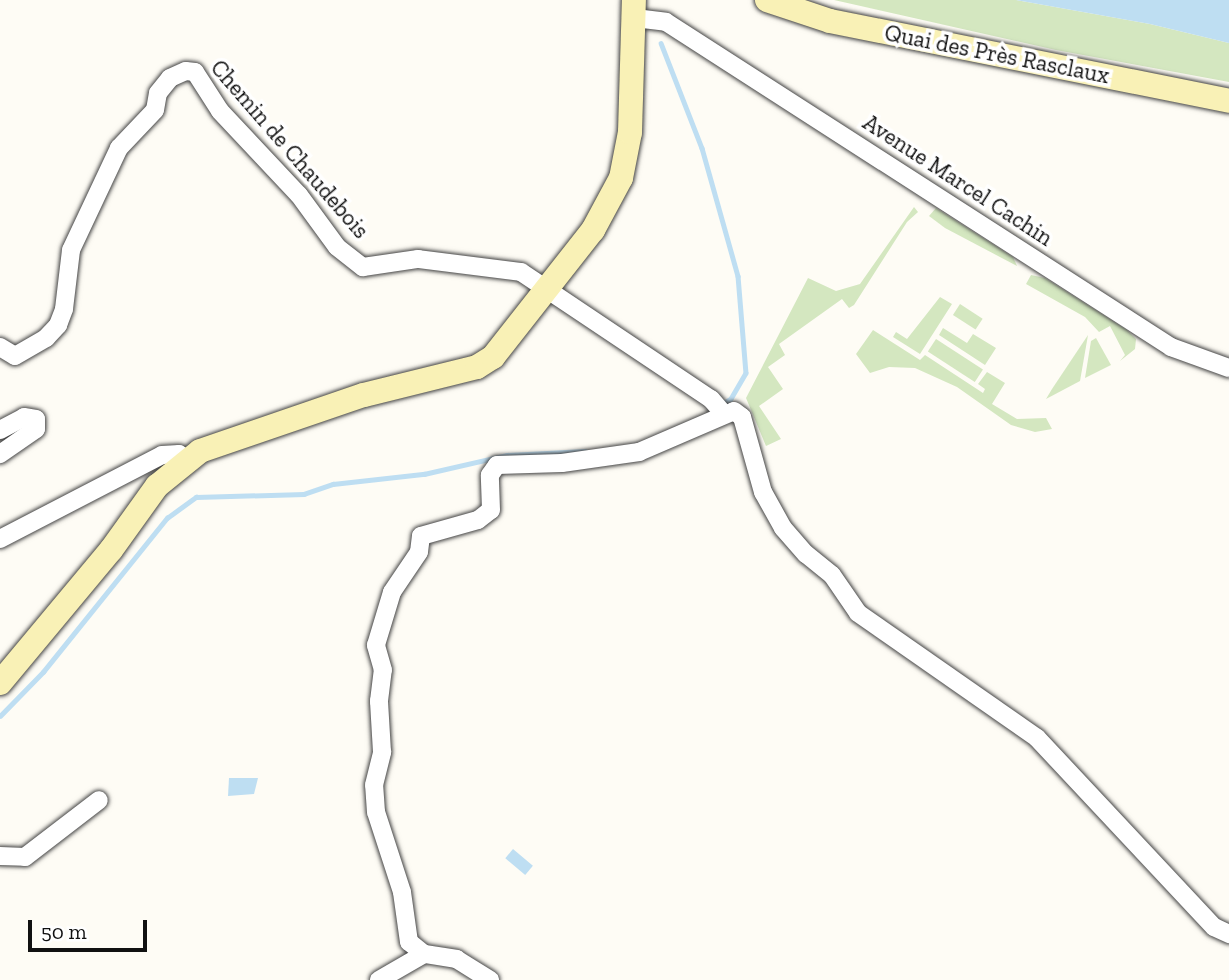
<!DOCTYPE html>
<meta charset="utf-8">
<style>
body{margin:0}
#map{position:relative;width:1229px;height:980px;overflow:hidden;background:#fefcf5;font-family:"Zilla Slab",serif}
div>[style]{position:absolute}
.green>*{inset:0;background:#d4e7c0;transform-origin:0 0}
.water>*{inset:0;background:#bedef2;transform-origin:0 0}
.stream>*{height:4.5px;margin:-2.25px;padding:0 2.25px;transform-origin:2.25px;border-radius:2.25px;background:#bedef2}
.roads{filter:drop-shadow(0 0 2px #444) drop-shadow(0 0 2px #444)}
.minor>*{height:18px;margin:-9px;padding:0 9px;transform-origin:9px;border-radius:9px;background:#fff}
.secondary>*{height:24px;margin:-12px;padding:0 12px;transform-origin:12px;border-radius:12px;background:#f9f1b6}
span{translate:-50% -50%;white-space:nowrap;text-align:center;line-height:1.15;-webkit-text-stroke:7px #fff;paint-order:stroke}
.street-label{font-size:23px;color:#111}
.scale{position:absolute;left:28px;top:920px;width:119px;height:32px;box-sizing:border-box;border:4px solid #111;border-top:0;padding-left:9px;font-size:21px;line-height:24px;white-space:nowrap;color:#111;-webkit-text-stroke:5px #fff;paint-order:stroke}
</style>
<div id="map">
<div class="green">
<i style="clip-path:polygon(834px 0,1016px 0,1150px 24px,1229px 43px,1229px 82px,1056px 50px)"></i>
<i style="clip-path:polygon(914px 207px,918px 212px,907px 222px,854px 305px,849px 308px,842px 299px,779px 344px,785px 355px,768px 367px,783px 389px,759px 406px,781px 439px,766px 446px,746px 398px,808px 278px,836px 291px,860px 284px)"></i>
<i style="clip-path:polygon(936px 208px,1013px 257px,1017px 266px,945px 228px,929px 216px)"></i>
<i style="clip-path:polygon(1031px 275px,1045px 278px,1127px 330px,1136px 339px,1135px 349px,1120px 361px,1125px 355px,1110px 326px,1099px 332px,1085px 317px,1026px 284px)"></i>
<i style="clip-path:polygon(940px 297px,952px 304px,920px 354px,893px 337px,896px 332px,907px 339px)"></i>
<i style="left:960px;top:304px;width:27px;height:13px;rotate:33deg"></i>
<i style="clip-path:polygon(943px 328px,967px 343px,973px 334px,996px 348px,985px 365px,939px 335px)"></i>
<i style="clip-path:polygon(873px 330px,920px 360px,925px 355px,983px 393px,985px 389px,978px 384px,987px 372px,1005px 383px,992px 404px,1017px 419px,1046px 418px,1052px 429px,1035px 432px,1011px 425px,957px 387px,915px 368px,889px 367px,870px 373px,856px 354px)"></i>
<i style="clip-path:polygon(1088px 335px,1080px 381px,1046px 399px,1052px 389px)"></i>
<i style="clip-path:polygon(1096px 338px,1111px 365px,1085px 378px,1091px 341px)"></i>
<i style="left:936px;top:339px;width:56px;height:15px;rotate:33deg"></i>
</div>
<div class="water">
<i style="clip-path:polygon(1016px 0,1229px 0,1229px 43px,1150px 24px)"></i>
<i style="clip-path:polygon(229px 778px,258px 778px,254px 794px,228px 796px)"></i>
<i style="left:513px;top:849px;width:26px;height:12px;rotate:40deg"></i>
</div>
<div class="stream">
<i style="left:661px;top:43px;width:113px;rotate:68.7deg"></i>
<i style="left:702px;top:148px;width:133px;rotate:74.3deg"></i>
<i style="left:738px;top:276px;width:97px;rotate:85.3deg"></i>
<i style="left:746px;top:373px;width:30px;rotate:120deg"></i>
<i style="left:731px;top:399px;width:12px;rotate:149deg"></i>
<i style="left:0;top:716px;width:62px;rotate:-45.7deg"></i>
<i style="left:43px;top:672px;width:198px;rotate:-51.2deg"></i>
<i style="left:167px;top:518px;width:36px;rotate:-36deg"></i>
<i style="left:196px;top:497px;width:108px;rotate:-1.6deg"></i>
<i style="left:304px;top:494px;width:31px;rotate:-19deg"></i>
<i style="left:333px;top:484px;width:92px;rotate:-6.3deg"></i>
<i style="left:424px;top:474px;width:85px;rotate:-12.9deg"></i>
<i style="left:507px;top:455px;width:78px;rotate:-2.9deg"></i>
</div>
<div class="roads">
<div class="minor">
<i style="left:635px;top:18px;width:31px;rotate:7deg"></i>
<i style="left:666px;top:22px;width:601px;rotate:32.76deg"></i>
<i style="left:1171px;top:347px;width:62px;rotate:19.9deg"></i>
<i style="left:0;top:347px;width:17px;rotate:31deg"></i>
<i style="left:15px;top:356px;width:36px;rotate:-30deg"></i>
<i style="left:46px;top:338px;width:18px;rotate:-47deg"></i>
<i style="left:58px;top:325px;width:17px;rotate:-69deg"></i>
<i style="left:64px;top:309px;width:59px;rotate:-83.2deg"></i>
<i style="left:71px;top:250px;width:113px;rotate:-64.8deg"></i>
<i style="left:119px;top:148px;width:52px;rotate:-46.5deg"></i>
<i style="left:155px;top:110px;width:17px;rotate:-80deg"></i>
<i style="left:158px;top:93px;width:19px;rotate:-51deg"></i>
<i style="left:170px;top:78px;width:17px;rotate:-24deg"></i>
<i style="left:186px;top:71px;width:9px;rotate:6deg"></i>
<i style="left:195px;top:72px;width:46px;rotate:57.3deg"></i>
<i style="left:220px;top:111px;width:115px;rotate:46.8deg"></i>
<i style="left:299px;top:195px;width:64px;rotate:53.8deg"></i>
<i style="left:337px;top:247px;width:33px;rotate:38deg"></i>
<i style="left:363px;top:267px;width:56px;rotate:-8.3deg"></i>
<i style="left:418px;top:259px;width:104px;rotate:7.2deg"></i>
<i style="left:521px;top:272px;width:229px;rotate:33.8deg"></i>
<i style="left:711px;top:399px;width:20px;rotate:49deg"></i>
<i style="left:0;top:430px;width:27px;rotate:-28deg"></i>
<i style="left:24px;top:417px;width:12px;rotate:9deg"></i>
<i style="left:36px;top:419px;width:10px;rotate:90deg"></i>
<i style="left:36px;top:429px;width:44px;rotate:145.2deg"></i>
<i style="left:0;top:539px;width:182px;rotate:-27.4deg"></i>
<i style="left:162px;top:455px;width:17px;rotate:-3deg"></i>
<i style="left:179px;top:454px;width:10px;rotate:37deg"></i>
<i style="left:0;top:856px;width:25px;rotate:2deg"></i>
<i style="left:25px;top:857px;width:93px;rotate:-37.6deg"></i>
<i style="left:379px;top:980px;width:52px;rotate:-30deg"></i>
<i style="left:490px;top:980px;width:39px;rotate:-148deg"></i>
<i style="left:457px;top:959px;width:33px;rotate:-171deg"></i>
<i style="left:424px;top:954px;width:19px;rotate:-141deg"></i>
<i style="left:409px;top:942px;width:50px;rotate:-98deg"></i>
<i style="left:402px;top:892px;width:84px;rotate:-108deg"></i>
<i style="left:376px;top:812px;width:27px;rotate:-94deg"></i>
<i style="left:374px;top:785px;width:34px;rotate:-76deg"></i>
<i style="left:382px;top:752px;width:51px;rotate:-93.4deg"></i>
<i style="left:379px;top:701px;width:31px;rotate:-83deg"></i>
<i style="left:383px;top:670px;width:26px;rotate:-106deg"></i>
<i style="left:376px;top:645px;width:55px;rotate:-73.2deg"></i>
<i style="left:392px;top:592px;width:48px;rotate:-56deg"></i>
<i style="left:419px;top:552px;width:16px;rotate:-83deg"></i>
<i style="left:421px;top:536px;width:59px;rotate:-15.7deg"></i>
<i style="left:478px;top:520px;width:16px;rotate:-38deg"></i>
<i style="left:491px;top:510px;width:35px;rotate:-92deg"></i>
<i style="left:490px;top:475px;width:12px;rotate:-55deg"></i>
<i style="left:497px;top:465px;width:65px;rotate:-1.8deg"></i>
<i style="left:562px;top:463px;width:78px;rotate:-8.1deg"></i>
<i style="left:639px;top:452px;width:103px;rotate:-23.3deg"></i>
<i style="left:734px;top:411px;width:10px;rotate:37deg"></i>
<i style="left:742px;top:417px;width:78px;rotate:74.4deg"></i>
<i style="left:763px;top:492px;width:41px;rotate:60.9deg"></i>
<i style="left:783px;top:528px;width:35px;rotate:49deg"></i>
<i style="left:806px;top:554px;width:33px;rotate:39deg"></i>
<i style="left:832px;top:575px;width:46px;rotate:55.6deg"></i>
<i style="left:858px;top:613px;width:218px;rotate:34.9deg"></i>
<i style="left:1037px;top:738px;width:259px;rotate:46.9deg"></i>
<i style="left:1214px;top:927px;width:17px;rotate:25deg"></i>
</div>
<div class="secondary">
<i style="left:767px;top:0;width:66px;rotate:18.4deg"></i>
<i style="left:830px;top:21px;width:407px;rotate:11.3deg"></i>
<i style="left:0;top:683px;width:173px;rotate:-50.2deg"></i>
<i style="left:111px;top:550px;width:79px;rotate:-54.3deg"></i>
<i style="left:157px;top:486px;width:55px;rotate:-39.1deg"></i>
<i style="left:200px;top:451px;width:173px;rotate:-18.9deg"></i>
<i style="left:364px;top:395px;width:116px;rotate:-13.9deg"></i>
<i style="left:477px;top:367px;width:19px;rotate:-32deg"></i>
<i style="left:493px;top:357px;width:162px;rotate:-51.8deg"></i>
<i style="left:593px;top:230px;width:59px;rotate:-61.7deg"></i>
<i style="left:621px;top:178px;width:47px;rotate:-78.9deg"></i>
<i style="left:630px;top:132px;width:132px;rotate:-88.3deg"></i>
</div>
</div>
<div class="street-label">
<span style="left:997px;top:54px;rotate:11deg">Quai des Près Rasclaux</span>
<span style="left:290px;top:149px;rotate:49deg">Chemin de Chaudebois</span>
<span style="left:958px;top:180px;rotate:33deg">Avenue Marcel Cachin</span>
</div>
<div class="scale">50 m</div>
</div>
